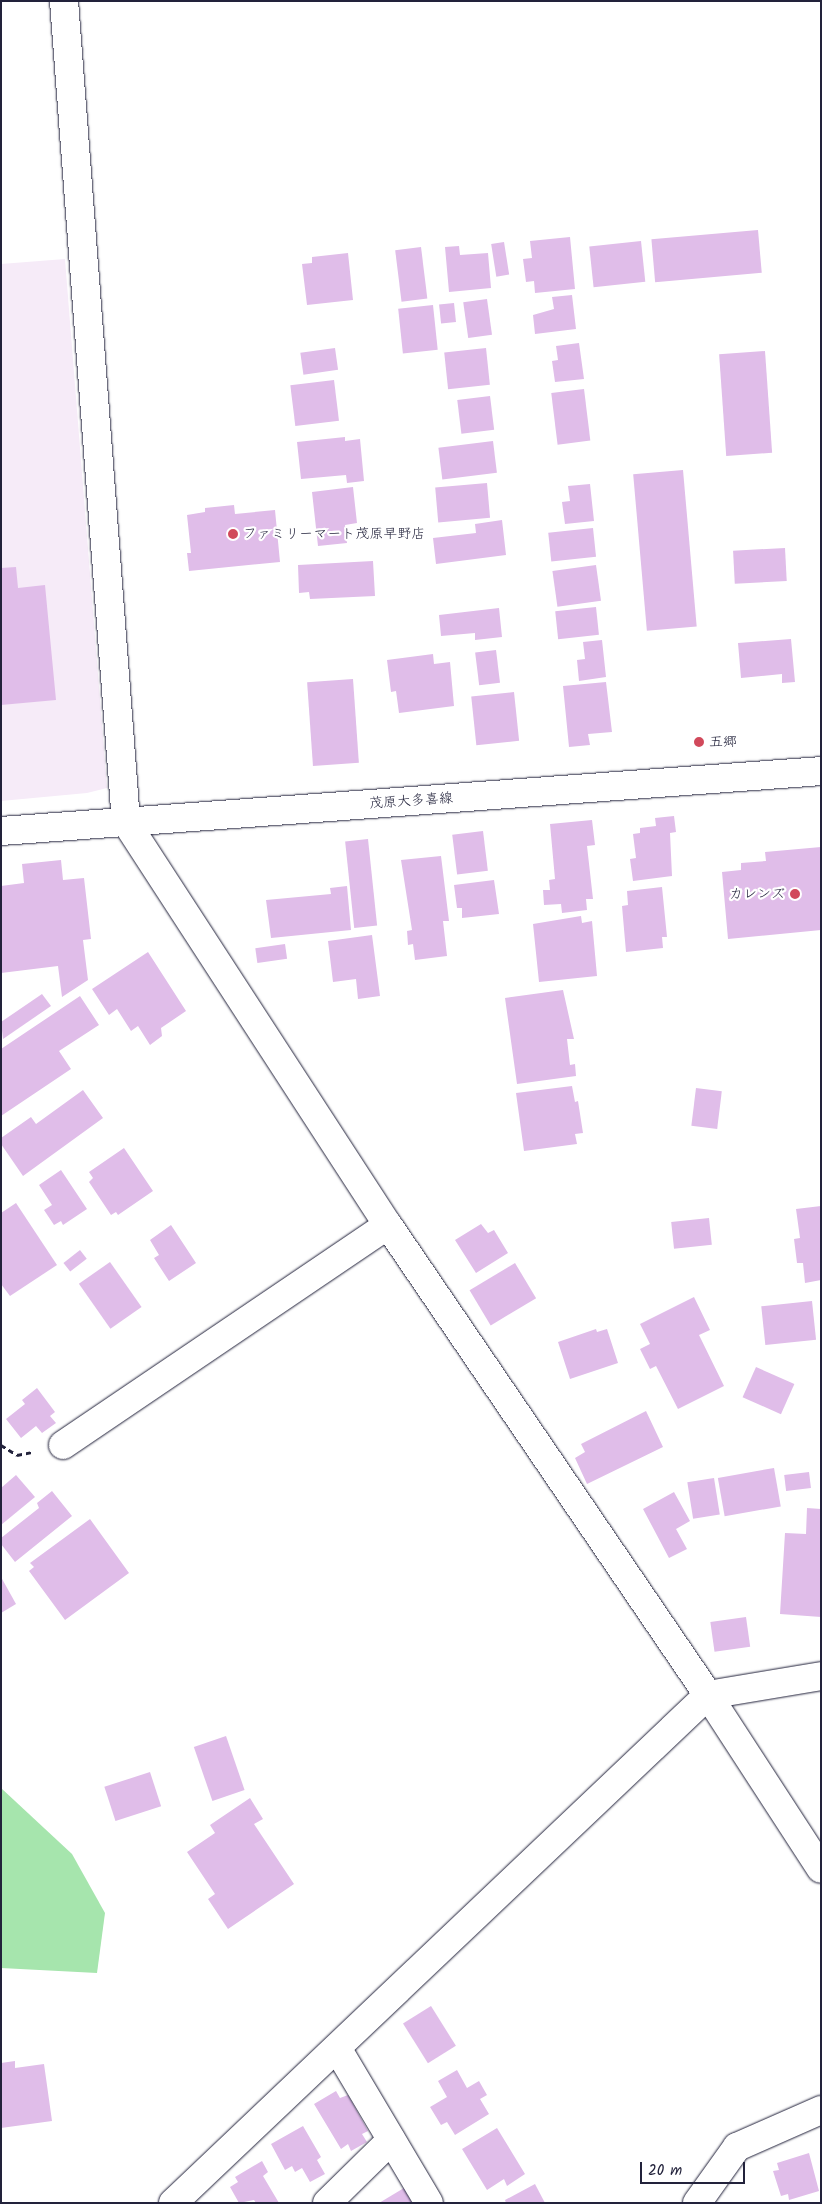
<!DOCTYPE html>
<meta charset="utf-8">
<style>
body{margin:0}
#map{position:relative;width:822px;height:2204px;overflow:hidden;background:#fff;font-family:Kalam,"Klee One",sans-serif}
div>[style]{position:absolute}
.built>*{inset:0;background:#f6ebf8}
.green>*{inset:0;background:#a6e5ad}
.building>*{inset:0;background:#e0bde9;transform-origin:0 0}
.path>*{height:3px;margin-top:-1.5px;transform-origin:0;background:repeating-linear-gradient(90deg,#22223b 0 5px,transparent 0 9px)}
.roads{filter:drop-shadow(0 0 1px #22223b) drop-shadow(0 0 1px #22223b)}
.minor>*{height:28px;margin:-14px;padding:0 14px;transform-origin:14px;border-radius:14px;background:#fff}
.major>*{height:28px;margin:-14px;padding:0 14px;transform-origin:14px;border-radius:14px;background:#fff}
.dots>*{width:14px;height:14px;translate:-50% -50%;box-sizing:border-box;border:2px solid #fff;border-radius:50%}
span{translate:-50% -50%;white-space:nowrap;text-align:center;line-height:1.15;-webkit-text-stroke:4.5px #fff;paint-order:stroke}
.poi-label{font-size:14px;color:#22223b}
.left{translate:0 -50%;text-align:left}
.right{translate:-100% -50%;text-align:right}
.street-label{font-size:14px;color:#22223b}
.frame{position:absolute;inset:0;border:2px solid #22223b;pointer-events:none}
.scale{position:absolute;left:640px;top:2162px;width:105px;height:22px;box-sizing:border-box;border:2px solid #22223b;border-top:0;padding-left:6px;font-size:15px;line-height:18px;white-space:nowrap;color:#22223b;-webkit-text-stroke:4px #fff;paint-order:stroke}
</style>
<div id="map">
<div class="built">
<i style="clip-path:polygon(65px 259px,107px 788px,87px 793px,1px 801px,1px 264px)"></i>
</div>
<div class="green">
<i style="clip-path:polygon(1px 1788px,72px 1854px,105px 1913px,97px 1973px,1px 1968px)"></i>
</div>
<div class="building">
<i style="left:758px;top:230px;width:43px;height:107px;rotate:85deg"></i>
<i style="clip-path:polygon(570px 237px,575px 289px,535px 293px,534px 281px,526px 282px,523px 259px,532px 258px,530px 241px)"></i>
<i style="left:641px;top:241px;width:41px;height:52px;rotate:84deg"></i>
<i style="left:504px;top:242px;width:33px;height:13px;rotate:81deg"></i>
<i style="clip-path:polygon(459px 246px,460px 255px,488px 253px,491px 288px,449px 292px,445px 247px)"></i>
<i style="left:421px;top:247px;width:52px;height:26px;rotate:83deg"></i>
<i style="clip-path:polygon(348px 253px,353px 300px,307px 305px,302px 264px,312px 263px,312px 257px)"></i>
<i style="clip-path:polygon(572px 295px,576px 329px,535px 334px,533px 315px,554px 309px,552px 297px)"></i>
<i style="left:487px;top:299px;width:36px;height:24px;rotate:82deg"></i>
<i style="left:454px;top:303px;width:19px;height:15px;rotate:84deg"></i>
<i style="left:433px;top:305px;width:45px;height:35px;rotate:84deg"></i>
<i style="clip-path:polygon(579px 343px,584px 379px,555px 382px,552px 361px,558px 360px,556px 346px)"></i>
<i style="left:335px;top:348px;width:22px;height:35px;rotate:82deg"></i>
<i style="left:486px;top:348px;width:37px;height:42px;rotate:84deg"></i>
<i style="left:765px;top:351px;width:102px;height:46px;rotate:86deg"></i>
<i style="left:334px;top:380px;width:41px;height:44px;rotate:83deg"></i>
<i style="left:584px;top:389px;width:52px;height:33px;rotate:83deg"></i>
<i style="left:490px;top:396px;width:34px;height:33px;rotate:83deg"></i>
<i style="clip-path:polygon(345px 437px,345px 441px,360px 439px,364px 481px,347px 483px,346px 475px,301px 479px,297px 442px)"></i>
<i style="left:493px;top:441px;width:32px;height:55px;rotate:83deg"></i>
<i style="left:683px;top:470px;width:157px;height:50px;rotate:85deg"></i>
<i style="left:487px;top:483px;width:35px;height:52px;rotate:85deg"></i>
<i style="clip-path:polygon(590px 484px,594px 521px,565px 524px,562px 502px,570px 501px,568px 486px)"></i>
<i style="clip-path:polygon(353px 487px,357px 523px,345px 525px,347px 543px,318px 546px,312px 492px)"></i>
<i style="clip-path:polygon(234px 505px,235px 514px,275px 510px,280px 562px,189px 571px,187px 553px,191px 553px,187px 515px,205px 512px,205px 508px)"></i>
<i style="clip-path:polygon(502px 520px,506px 555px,436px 564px,433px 538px,476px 533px,475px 524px)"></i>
<i style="left:593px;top:528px;width:29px;height:45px;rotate:84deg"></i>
<i style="left:785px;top:548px;width:33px;height:52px;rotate:87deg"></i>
<i style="clip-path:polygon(373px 561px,375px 596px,310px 599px,309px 592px,299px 593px,298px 565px)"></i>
<i style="left:596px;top:565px;width:36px;height:44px;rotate:82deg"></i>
<i style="clip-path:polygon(16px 567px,18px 588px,45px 585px,56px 700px,1px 705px,1px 568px)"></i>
<i style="left:596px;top:607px;width:28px;height:41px;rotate:84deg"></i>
<i style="clip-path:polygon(499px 608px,502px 637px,475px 640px,475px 633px,441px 636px,439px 615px)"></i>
<i style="clip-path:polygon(791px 639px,795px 682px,782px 683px,782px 674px,741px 678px,738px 643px)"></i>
<i style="clip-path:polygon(602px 640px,606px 677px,579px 681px,577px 660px,585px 659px,583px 642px)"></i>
<i style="left:496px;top:650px;width:33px;height:21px;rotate:83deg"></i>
<i style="clip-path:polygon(433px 654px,434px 664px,450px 662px,454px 706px,399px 713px,396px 691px,391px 692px,387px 660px)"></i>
<i style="left:353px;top:679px;width:84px;height:46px;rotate:86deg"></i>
<i style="clip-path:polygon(606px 682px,612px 732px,588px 734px,590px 745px,569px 747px,563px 686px)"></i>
<i style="left:514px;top:692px;width:49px;height:43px;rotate:84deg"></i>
<i style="clip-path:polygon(674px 816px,676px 832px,670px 833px,672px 876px,633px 881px,630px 859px,636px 858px,633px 834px,640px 833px,640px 828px,656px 826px,655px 818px)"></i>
<i style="clip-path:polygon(592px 820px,595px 845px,587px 846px,593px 899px,586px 899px,587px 910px,562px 913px,561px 904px,544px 905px,543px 890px,550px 890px,549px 880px,555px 879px,550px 824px)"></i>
<i style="left:483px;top:831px;width:40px;height:31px;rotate:83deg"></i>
<i style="left:368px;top:839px;width:87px;height:23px;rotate:84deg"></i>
<i style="clip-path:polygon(821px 847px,821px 930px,728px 939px,722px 872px,741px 870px,741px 863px,766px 861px,765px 852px)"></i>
<i style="clip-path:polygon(441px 856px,449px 921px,443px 921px,447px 956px,415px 960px,413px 944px,408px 945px,407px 931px,412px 930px,401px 860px)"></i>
<i style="clip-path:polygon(61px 860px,63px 880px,84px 878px,91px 939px,83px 940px,88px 980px,62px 997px,58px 966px,1px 973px,1px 886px,24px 883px,22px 864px)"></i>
<i style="clip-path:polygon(494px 880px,499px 914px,462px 918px,462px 908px,457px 908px,454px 885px)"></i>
<i style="clip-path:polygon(347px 886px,351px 930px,271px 938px,266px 900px,331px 894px,330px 888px)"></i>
<i style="clip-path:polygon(662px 887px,667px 937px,662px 937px,663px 948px,626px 952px,622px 906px,628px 905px,627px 891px)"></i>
<i style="clip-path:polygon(581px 916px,582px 923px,592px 921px,597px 976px,539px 982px,533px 924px)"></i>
<i style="clip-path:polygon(372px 935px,380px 996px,358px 999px,356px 979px,333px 982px,328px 941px)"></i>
<i style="left:285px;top:944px;width:15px;height:30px;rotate:82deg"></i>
<i style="clip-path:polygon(148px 952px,186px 1011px,161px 1028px,162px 1036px,150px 1045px,138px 1026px,131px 1031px,117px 1009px,109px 1015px,92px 989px)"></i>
<i style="clip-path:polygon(563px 990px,574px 1039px,567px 1039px,570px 1065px,575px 1064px,576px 1076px,517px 1084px,505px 998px)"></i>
<i style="clip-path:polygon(42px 994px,51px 1006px,3px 1039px,1px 1022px)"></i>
<i style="clip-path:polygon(80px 996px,99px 1025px,59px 1051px,71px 1069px,1px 1116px,1px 1049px)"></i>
<i style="clip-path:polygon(572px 1086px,575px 1102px,578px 1101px,583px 1133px,575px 1134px,577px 1144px,524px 1151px,516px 1093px)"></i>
<i style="left:696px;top:1088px;width:26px;height:38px;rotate:7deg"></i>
<i style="clip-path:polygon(83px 1090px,103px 1118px,23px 1176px,1px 1144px,1px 1138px,31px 1117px,36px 1124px)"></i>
<i style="clip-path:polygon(124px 1148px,153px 1191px,118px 1215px,116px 1212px,111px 1215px,89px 1182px,93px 1178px,89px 1172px)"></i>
<i style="clip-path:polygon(61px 1170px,87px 1209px,63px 1225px,61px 1221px,54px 1225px,44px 1210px,52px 1205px,39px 1185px)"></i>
<i style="clip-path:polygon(16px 1203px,57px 1265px,10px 1296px,1px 1284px,1px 1213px)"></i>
<i style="clip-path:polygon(821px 1206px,821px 1280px,805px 1283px,803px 1263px,797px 1263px,794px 1239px,800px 1238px,796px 1209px)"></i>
<i style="left:709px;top:1218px;width:27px;height:38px;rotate:84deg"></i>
<i style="clip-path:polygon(481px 1224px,488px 1233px,494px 1230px,508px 1253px,476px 1273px,455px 1240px)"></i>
<i style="clip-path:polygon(171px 1225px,196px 1263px,169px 1281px,154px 1258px,159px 1255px,150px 1240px)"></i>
<i style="left:80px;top:1250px;width:11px;height:21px;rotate:52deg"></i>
<i style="left:110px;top:1262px;width:55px;height:38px;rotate:55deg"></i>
<i style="left:515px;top:1263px;width:41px;height:53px;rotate:59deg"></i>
<i style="clip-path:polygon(694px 1297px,710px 1330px,699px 1335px,724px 1386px,678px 1409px,656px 1366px,650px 1369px,640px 1349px,650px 1344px,640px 1324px)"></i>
<i style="left:812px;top:1301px;width:39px;height:51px;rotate:84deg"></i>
<i style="clip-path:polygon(596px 1329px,597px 1332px,607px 1329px,618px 1363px,570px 1379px,558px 1342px)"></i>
<i style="left:756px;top:1367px;width:42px;height:33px;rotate:24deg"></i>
<i style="clip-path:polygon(37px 1388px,55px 1412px,50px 1416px,56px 1423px,42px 1433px,36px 1426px,21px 1438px,6px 1419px,25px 1404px,22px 1400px)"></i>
<i style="clip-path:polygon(646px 1411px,663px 1447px,587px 1484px,575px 1458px,585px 1452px,581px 1444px)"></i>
<i style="left:774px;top:1468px;width:39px;height:57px;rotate:80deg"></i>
<i style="left:809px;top:1472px;width:16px;height:25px;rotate:83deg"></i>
<i style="clip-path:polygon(16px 1475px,35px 1497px,1px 1525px,1px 1488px)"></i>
<i style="left:714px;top:1478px;width:37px;height:27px;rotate:81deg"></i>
<i style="clip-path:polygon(52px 1491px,72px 1516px,15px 1562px,1px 1544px,1px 1538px,39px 1508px,37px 1503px)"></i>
<i style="clip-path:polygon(674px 1492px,690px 1521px,676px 1529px,687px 1549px,669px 1558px,643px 1509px)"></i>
<i style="clip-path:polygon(807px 1508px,821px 1509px,821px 1617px,780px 1614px,785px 1533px,806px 1534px)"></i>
<i style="clip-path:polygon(90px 1519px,129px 1573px,65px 1620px,29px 1571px,34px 1567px,30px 1563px)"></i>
<i style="clip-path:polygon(1px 1577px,16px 1604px,1px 1613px)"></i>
<i style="left:746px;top:1617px;width:30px;height:36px;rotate:82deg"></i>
<i style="left:226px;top:1736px;width:57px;height:34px;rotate:71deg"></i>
<i style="left:150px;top:1772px;width:36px;height:48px;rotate:72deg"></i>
<i style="clip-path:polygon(250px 1798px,263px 1819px,254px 1824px,294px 1884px,228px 1929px,208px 1899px,215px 1894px,187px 1852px,215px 1833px,210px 1825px)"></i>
<i style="left:431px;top:2006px;width:47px;height:33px;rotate:58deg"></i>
<i style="clip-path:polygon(15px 2061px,15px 2068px,44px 2064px,52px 2121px,1px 2128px,1px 2063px)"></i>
<i style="clip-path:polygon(457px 2070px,467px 2088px,479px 2081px,487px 2095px,480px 2099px,489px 2114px,455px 2135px,447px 2122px,441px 2125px,430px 2107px,447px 2097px,438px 2081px)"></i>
<i style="clip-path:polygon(336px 2091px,340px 2098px,348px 2095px,368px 2131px,362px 2134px,367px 2142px,351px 2151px,348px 2144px,341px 2149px,314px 2104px)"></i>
<i style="clip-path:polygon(303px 2126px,321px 2157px,317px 2160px,325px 2174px,310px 2182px,302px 2168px,295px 2172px,292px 2166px,285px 2170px,271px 2144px)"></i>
<i style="clip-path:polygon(497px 2128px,525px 2174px,507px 2186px,504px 2179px,487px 2190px,462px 2149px)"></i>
<i style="clip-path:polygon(809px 2153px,819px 2191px,789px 2200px,788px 2194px,781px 2196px,773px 2171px,779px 2170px,777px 2163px)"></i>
<i style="clip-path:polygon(262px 2161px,268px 2172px,263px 2176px,279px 2203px,256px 2203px,254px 2200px,239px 2203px,230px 2187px,238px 2182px,235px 2177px)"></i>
<i style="clip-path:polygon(535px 2184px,545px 2203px,506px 2203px,505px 2200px)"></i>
<i style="clip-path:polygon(404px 2188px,412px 2203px,379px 2203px)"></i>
</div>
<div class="path">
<i style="left:1px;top:1445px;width:19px;rotate:32deg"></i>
<i style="left:17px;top:1455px;width:15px;rotate:-11deg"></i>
</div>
<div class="roads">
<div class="minor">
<i style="left:64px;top:1px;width:823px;rotate:85.68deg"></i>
<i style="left:126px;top:822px;width:481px;rotate:57deg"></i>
<i style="left:388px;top:1225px;width:569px;rotate:55.75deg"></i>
<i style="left:708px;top:1695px;width:207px;rotate:57deg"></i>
<i style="left:63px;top:1445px;width:392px;rotate:-34.1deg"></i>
<i style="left:337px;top:2048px;width:180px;rotate:59.3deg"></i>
<i style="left:173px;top:2203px;width:738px;rotate:-43.52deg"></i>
<i style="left:708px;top:1695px;width:115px;rotate:-9.5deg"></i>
<i style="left:327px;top:2203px;width:90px;rotate:-44.5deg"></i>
<i style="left:697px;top:2203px;width:69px;rotate:-54.5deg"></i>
<i style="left:737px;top:2147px;width:92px;rotate:-23.8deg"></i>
</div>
<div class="major">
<i style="left:1px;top:831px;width:822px;rotate:-4.18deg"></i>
</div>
</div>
<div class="dots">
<i style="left:233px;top:534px;background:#d1495b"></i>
<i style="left:699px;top:742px;background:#d1495b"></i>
<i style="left:795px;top:894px;background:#d1495b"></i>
</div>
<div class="poi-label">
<span class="left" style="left:243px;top:534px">ファミリーマート茂原早野店</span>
<span class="left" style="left:709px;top:742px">五郷</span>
<span class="right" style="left:785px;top:894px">カレンズ</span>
</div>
<div class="street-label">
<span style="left:411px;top:801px;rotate:-4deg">茂原大多喜線</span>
</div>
<div class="frame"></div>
<div class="scale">20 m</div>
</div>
